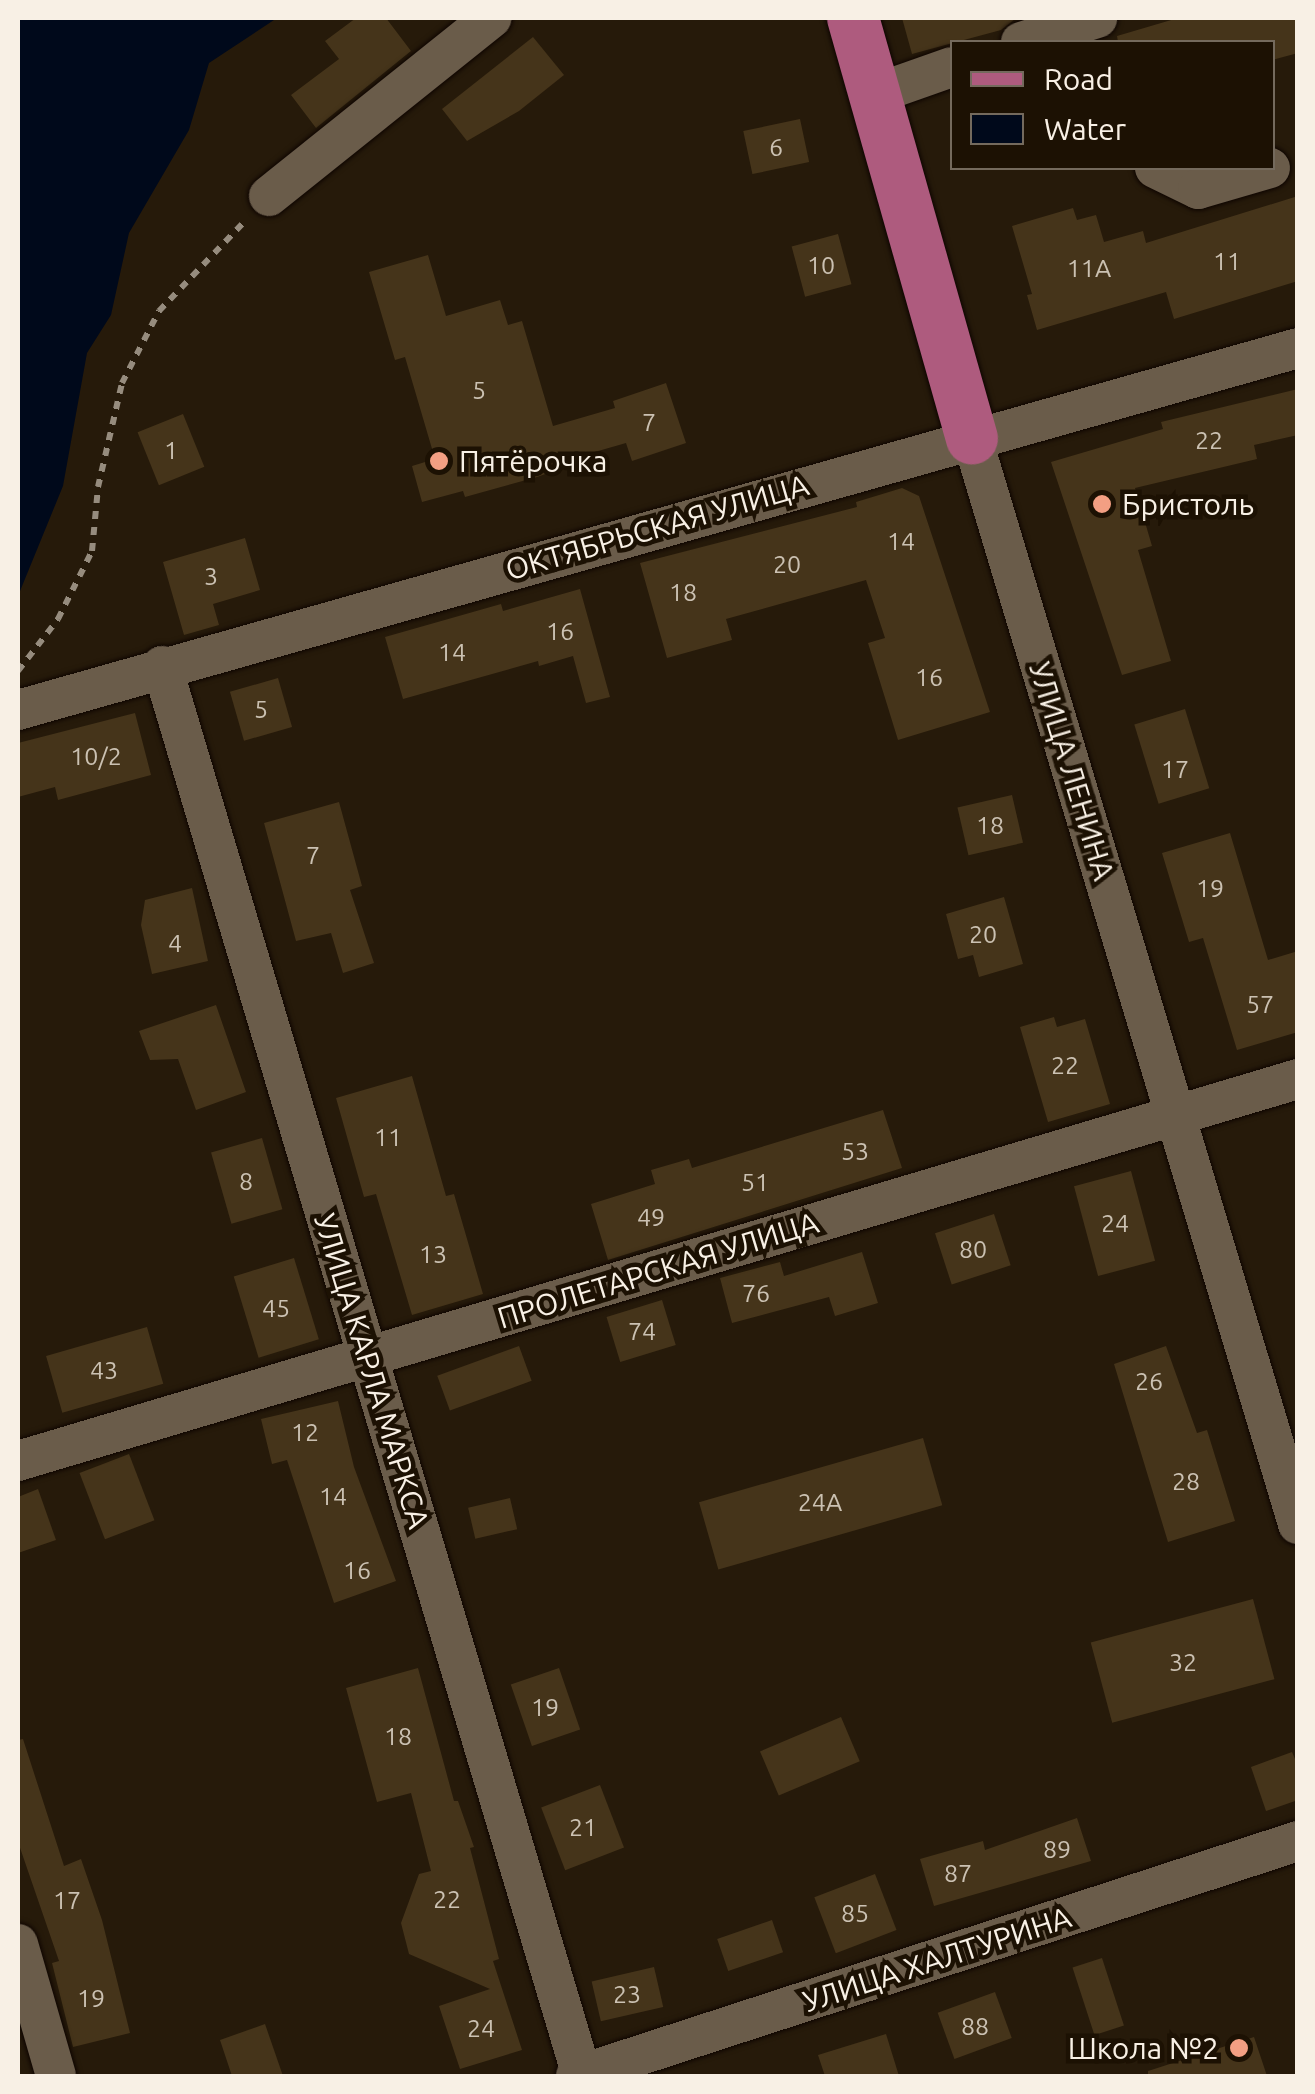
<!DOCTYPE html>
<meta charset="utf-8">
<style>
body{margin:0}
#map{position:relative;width:1315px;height:2094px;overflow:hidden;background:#261a0a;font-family:Ubuntu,sans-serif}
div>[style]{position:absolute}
.water>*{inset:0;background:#00091b}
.building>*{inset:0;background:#45341a;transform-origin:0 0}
.path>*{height:6px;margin-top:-3px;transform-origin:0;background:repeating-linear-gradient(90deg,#968c7e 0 8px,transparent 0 16px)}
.roads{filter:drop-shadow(0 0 2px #0e0500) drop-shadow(0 0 2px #0e0500)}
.minor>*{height:40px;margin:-20px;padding:0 20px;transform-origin:20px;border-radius:20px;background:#6a5c4a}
.major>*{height:52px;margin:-26px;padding:0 26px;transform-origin:26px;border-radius:26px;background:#ae5b7e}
.dots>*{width:28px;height:28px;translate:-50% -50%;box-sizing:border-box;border:5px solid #1c1103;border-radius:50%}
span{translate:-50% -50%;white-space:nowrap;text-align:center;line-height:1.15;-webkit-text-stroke:9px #1c1103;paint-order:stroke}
.number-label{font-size:25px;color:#cbc1b2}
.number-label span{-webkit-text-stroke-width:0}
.poi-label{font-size:30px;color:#f8f0e5}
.left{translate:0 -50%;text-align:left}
.right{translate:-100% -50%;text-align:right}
.street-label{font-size:30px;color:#f8f0e5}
.frame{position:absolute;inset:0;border:20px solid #f8f0e5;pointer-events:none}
.legend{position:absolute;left:950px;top:40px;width:325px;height:130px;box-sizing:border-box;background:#1c1103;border:2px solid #746a5d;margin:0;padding:12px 18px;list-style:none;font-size:30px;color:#f8f0e5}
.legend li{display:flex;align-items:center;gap:20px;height:50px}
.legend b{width:50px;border:2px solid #746a5d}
</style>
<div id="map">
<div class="water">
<i style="clip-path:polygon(18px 18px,277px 18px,209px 63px,189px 130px,129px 233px,111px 315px,87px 353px,63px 486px,18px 596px)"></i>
</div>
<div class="building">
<i style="clip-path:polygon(356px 18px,386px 18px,411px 51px,316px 128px,291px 95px,339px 59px,325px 41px)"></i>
<i style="clip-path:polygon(902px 18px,1015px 18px,1015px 19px,1001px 30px,912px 54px)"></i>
<i style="clip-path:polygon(1178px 18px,1298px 18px,1298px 53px,1272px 60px,1272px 42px,1118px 42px,1117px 36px)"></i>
<i style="clip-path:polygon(533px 37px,564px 75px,519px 111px,467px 141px,442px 109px)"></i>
<i style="left:800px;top:119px;width:44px;height:58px;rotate:78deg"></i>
<i style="clip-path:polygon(1298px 196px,1298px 281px,1174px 319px,1166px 292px,1037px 330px,1027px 295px,1032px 294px,1012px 226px,1073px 208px,1077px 220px,1096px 215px,1104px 242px,1143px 231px,1146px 243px)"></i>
<i style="left:838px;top:234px;width:52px;height:48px;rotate:75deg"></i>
<i style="clip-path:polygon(428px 255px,446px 316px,500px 300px,508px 325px,522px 321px,553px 426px,615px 408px,613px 401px,666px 383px,686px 443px,632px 461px,626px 443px,546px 466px,548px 473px,537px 477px,465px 497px,463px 491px,422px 502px,412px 466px,435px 459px,405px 357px,395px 360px,369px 272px)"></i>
<i style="clip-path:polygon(1298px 389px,1298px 435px,1254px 445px,1257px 459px,1135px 488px,1152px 546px,1138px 550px,1171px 661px,1122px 675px,1051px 462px,1163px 429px,1161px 422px)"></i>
<i style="left:183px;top:414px;width:57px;height:49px;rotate:68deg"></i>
<i style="clip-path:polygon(902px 488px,919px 496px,990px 712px,898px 740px,868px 643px,885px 638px,866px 580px,726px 619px,732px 640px,667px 658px,640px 563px,857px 507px,856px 502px)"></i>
<i style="clip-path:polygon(245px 538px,260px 590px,213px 604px,219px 625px,184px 635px,163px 562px)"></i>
<i style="clip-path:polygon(580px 589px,610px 697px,586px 703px,573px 656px,539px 666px,538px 661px,403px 699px,385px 637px,501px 604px,503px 611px)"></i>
<i style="left:278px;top:678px;width:51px;height:50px;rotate:74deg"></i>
<i style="left:1185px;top:709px;width:83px;height:53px;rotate:73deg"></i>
<i style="clip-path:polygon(135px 713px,151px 775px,58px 800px,55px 787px,18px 797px,18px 743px)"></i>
<i style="left:1012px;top:795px;width:49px;height:56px;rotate:77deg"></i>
<i style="clip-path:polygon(339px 802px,362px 886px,350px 890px,374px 963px,343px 973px,331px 933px,296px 941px,264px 823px)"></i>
<i style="clip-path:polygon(1230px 833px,1268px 960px,1298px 951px,1298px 1032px,1237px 1050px,1203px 938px,1189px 942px,1162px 853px)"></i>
<i style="clip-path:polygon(192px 888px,208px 961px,152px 974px,141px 925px,145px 900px)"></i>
<i style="clip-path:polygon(1004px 897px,1023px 964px,979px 977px,973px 955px,958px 959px,946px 914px)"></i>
<i style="clip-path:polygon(216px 1005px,246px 1092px,196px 1110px,178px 1059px,150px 1060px,139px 1031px)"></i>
<i style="clip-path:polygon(1054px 1017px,1057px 1027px,1085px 1019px,1110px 1104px,1048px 1122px,1020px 1027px)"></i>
<i style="clip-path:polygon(412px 1076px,446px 1196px,454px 1194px,483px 1294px,412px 1315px,376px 1194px,364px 1197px,336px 1098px)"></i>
<i style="clip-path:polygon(883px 1110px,902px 1168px,608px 1260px,591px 1204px,655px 1184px,651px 1170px,689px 1159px,692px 1168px)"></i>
<i style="left:262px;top:1138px;width:74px;height:53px;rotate:74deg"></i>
<i style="left:1131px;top:1171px;width:93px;height:59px;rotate:75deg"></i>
<i style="left:994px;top:1214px;width:54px;height:62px;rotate:72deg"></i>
<i style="clip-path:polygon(862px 1252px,878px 1303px,835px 1316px,829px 1297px,732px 1323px,720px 1278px,780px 1262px,784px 1276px)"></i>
<i style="left:294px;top:1258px;width:85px;height:63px;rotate:73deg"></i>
<i style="left:662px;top:1300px;width:47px;height:58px;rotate:73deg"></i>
<i style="left:147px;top:1327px;width:59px;height:105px;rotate:74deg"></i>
<i style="left:519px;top:1346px;width:37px;height:87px;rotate:70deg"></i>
<i style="clip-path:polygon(1166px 1346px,1197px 1433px,1207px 1430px,1235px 1521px,1168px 1542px,1114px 1364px)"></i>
<i style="clip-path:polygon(338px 1401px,354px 1467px,396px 1581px,334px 1603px,287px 1460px,272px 1464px,261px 1419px)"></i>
<i style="left:923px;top:1438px;width:70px;height:233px;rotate:74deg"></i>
<i style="left:129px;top:1454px;width:71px;height:53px;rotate:69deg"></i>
<i style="clip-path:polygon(38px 1489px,56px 1540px,18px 1553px,18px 1497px)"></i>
<i style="left:510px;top:1498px;width:32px;height:43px;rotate:77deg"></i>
<i style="left:1253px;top:1599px;width:83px;height:168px;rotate:75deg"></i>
<i style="clip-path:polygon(418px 1668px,454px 1801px,458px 1801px,474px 1847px,470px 1848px,499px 1959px,493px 1961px,522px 2050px,460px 2069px,439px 2006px,490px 1989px,409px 1954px,401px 1923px,419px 1874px,431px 1871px,411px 1793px,377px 1802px,346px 1688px)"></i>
<i style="left:559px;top:1668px;width:65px;height:51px;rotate:71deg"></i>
<i style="left:841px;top:1717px;width:48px;height:88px;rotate:67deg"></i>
<i style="clip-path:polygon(23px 1739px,64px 1866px,81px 1859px,102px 1920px,130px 2033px,73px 2047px,52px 1963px,59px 1961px,18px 1842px,18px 1740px)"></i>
<i style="clip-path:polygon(1292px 1752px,1298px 1766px,1298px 1800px,1266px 1811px,1251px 1767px)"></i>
<i style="left:600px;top:1785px;width:67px;height:63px;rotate:69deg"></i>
<i style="clip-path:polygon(1077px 1818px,1091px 1861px,934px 1906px,920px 1859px,983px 1841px,985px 1850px)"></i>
<i style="left:875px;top:1874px;width:60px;height:65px;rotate:69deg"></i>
<i style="left:772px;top:1920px;width:34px;height:58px;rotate:71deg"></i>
<i style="left:1102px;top:1958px;width:71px;height:31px;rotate:72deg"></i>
<i style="left:654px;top:1967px;width:41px;height:64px;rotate:77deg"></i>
<i style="left:995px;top:1992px;width:49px;height:61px;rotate:70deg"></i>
<i style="clip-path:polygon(265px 2024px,283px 2076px,232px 2076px,220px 2040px)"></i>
<i style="clip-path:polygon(886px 2034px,899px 2076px,825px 2076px,818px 2055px)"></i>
<i style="clip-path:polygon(1254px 2037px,1267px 2076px,1148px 2076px,1148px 2071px)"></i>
</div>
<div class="path">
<i style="left:18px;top:671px;width:66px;rotate:-52.4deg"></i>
<i style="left:58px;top:619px;width:76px;rotate:-63.4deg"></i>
<i style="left:92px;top:551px;width:64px;rotate:-84.6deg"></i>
<i style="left:98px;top:487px;width:107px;rotate:-77deg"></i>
<i style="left:122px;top:383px;width:81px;rotate:-62.8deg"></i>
<i style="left:159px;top:311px;width:124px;rotate:-46.3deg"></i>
</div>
<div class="roads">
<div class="minor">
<i style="left:1021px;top:42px;width:80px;rotate:-17.5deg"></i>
<i style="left:878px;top:93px;width:78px;rotate:-19.4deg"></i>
<i style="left:1155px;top:168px;width:48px;rotate:26deg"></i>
<i style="left:1198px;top:189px;width:75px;rotate:-16.3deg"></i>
<i style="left:269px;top:196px;width:285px;rotate:-38.7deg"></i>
<i style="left:972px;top:438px;width:1134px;rotate:73.29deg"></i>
<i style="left:162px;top:666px;width:1471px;rotate:73.41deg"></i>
<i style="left:18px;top:710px;width:1330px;rotate:-15.79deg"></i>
<i style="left:18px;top:1461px;width:1336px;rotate:-16.62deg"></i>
<i style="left:18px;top:1944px;width:137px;rotate:73.9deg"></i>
<i style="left:576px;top:2076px;width:759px;rotate:-18.03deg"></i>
</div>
<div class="major">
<i style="left:853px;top:18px;width:437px;rotate:74.2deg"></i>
</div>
</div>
<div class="dots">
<i style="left:439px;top:461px;background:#f39f83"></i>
<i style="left:1102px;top:504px;background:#f39f83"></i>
<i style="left:1239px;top:2048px;background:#f39f83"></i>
</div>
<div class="number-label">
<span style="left:776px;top:147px">6</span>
<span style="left:1227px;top:261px">11</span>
<span style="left:821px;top:265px">10</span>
<span style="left:1089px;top:268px">11А</span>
<span style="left:479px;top:390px">5</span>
<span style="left:649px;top:422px">7</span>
<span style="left:1209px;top:440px">22</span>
<span style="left:171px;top:450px">1</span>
<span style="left:901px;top:541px">14</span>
<span style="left:787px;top:564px">20</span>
<span style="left:211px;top:576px">3</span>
<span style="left:683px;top:592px">18</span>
<span style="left:560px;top:631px">16</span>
<span style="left:452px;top:652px">14</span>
<span style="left:929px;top:677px">16</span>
<span style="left:261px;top:709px">5</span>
<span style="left:96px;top:756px">10/2</span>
<span style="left:1175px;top:769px">17</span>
<span style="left:990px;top:825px">18</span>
<span style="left:313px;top:855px">7</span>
<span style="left:1210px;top:888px">19</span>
<span style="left:983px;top:934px">20</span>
<span style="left:175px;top:943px">4</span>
<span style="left:1260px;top:1004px">57</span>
<span style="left:1065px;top:1065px">22</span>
<span style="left:388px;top:1137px">11</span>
<span style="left:855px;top:1151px">53</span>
<span style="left:246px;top:1181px">8</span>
<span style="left:755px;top:1182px">51</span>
<span style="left:651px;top:1217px">49</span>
<span style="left:1115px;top:1223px">24</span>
<span style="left:973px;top:1249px">80</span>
<span style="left:433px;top:1254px">13</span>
<span style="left:756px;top:1293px">76</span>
<span style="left:276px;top:1308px">45</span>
<span style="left:642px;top:1331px">74</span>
<span style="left:104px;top:1370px">43</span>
<span style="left:1149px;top:1381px">26</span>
<span style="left:305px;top:1432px">12</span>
<span style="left:1186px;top:1481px">28</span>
<span style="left:333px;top:1496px">14</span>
<span style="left:820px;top:1502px">24А</span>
<span style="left:357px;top:1570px">16</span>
<span style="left:1183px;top:1662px">32</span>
<span style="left:545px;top:1707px">19</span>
<span style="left:398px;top:1736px">18</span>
<span style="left:583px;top:1827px">21</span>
<span style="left:1057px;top:1849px">89</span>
<span style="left:958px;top:1873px">87</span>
<span style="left:447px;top:1899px">22</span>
<span style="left:67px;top:1900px">17</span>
<span style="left:855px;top:1913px">85</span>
<span style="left:627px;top:1994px">23</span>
<span style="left:91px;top:1998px">19</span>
<span style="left:975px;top:2026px">88</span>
<span style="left:481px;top:2028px">24</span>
</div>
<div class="poi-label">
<span class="left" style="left:459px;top:461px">Пятёрочка</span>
<span class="left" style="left:1122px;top:504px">Бристоль</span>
<span class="right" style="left:1219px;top:2048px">Школа №2</span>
</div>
<div class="street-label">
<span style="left:657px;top:527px;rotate:-16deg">ОКТЯБРЬСКАЯ УЛИЦА</span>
<span style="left:1072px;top:771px;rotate:73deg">УЛИЦА ЛЕНИНА</span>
<span style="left:658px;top:1270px;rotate:-17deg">ПРОЛЕТАРСКАЯ УЛИЦА</span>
<span style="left:372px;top:1371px;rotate:73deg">УЛИЦА КАРЛА МАРКСА</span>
<span style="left:937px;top:1959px;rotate:-18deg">УЛИЦА ХАЛТУРИНА</span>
</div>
<div class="frame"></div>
<ul class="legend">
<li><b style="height:12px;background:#ae5b7e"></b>Road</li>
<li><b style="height:28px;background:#00091b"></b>Water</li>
</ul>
</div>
